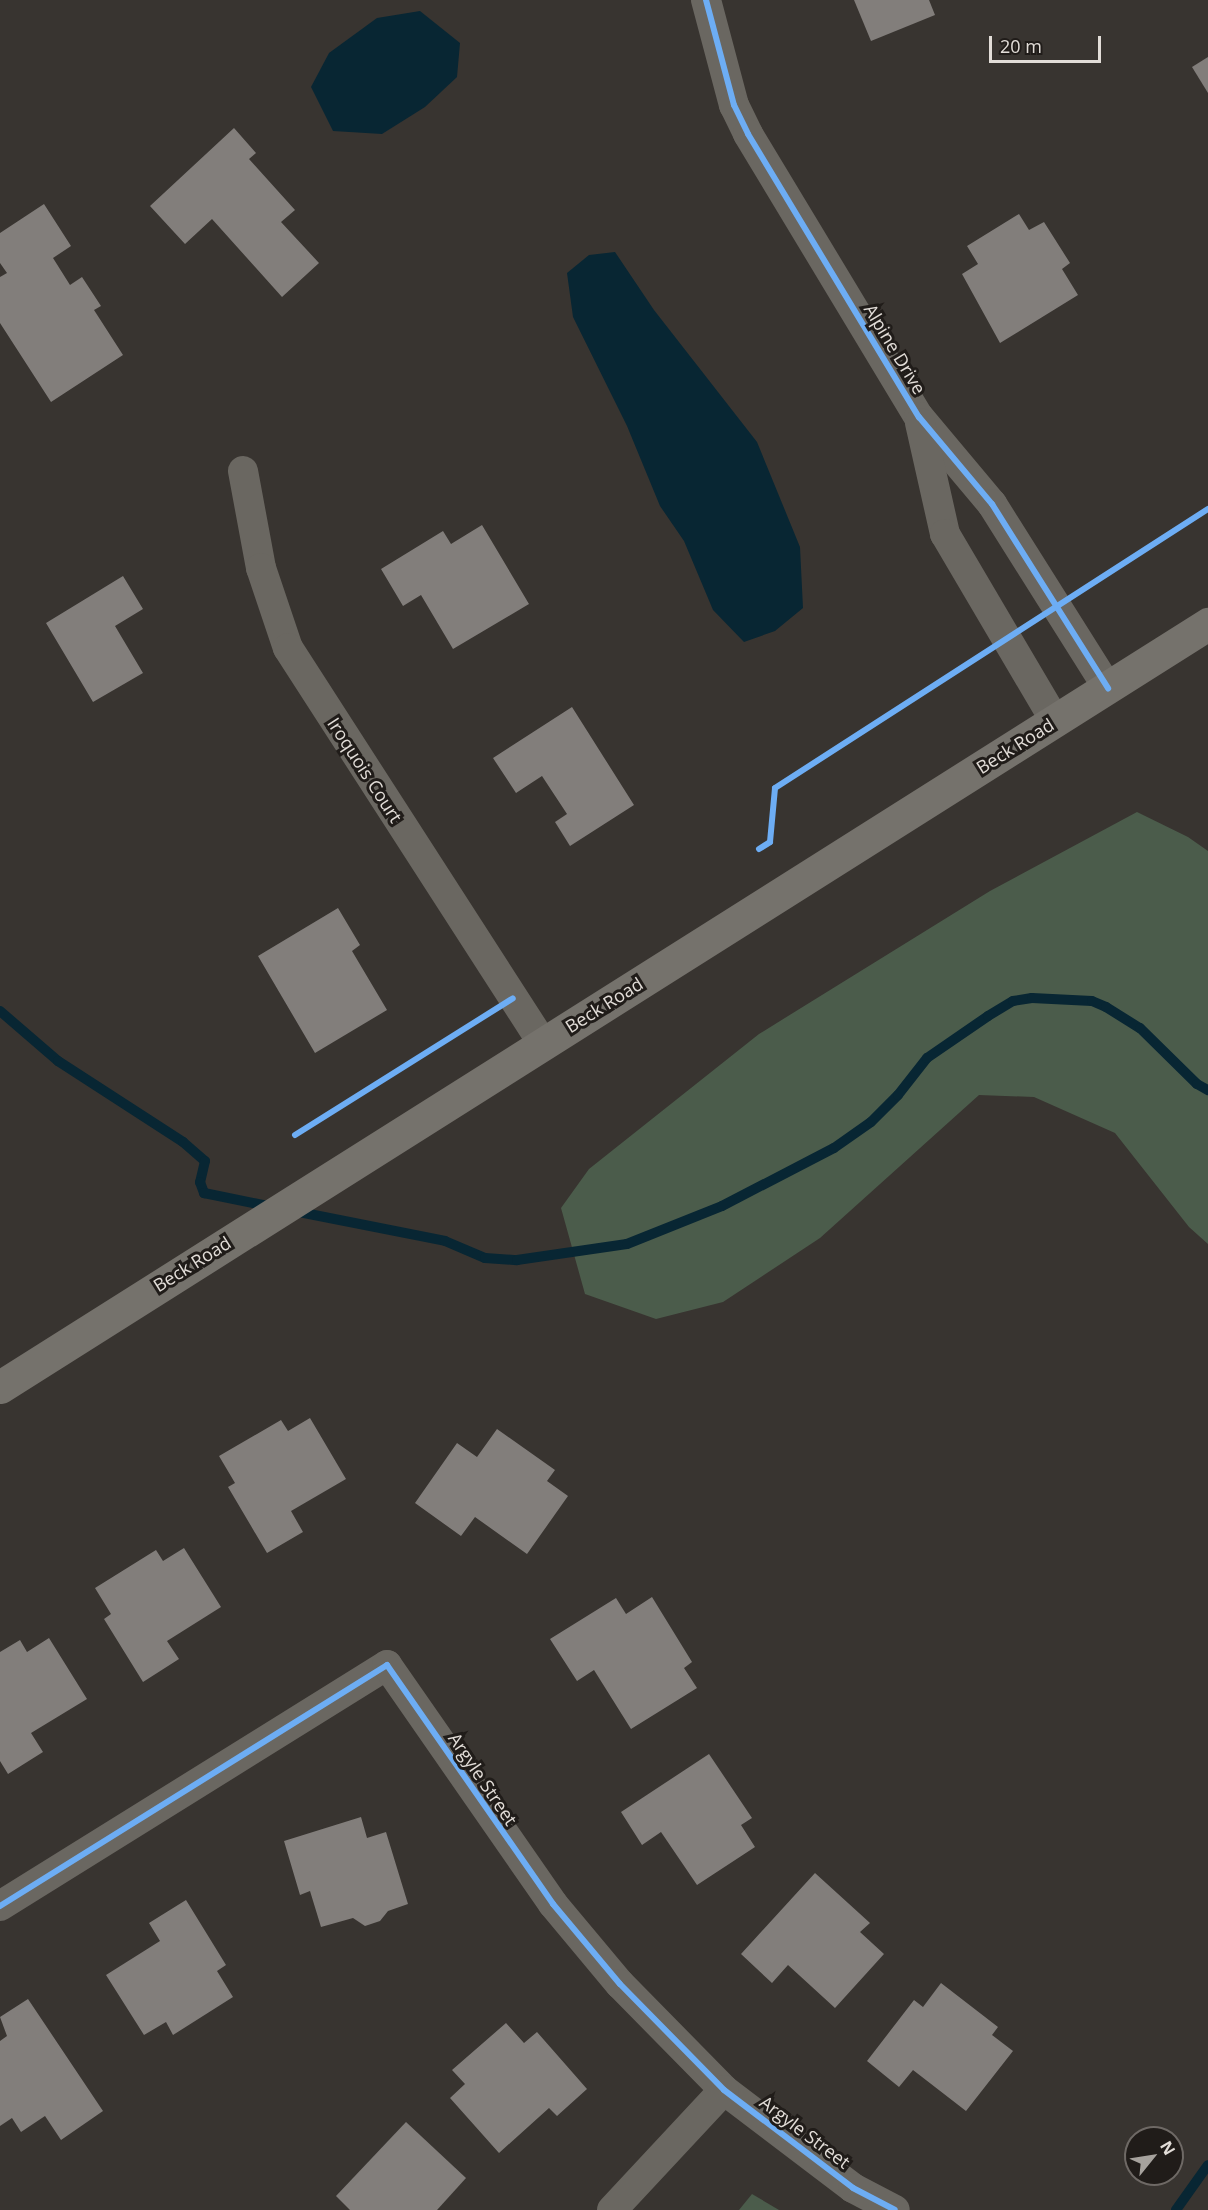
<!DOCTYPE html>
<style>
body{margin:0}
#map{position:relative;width:1208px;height:2210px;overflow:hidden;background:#383430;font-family:"Open Sans",sans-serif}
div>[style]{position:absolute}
.green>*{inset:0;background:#4b5c4b}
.water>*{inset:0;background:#082633}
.stream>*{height:10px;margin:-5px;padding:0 5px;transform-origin:5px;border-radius:5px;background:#082633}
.building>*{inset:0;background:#827e7b}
.minor>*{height:30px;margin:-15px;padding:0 15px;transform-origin:15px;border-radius:15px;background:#6a6761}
.secondary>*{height:33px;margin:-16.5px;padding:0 16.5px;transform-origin:16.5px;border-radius:16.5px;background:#75726c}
.cycleway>*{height:6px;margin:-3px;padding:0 3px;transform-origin:3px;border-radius:3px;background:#6dadf4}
span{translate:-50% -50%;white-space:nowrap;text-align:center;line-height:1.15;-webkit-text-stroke:6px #201c19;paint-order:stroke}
.street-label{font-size:18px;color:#e2ddd8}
.north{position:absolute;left:1124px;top:2126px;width:60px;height:60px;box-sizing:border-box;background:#201c19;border:2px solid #6e6965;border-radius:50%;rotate:60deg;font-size:16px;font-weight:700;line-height:24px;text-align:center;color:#e2ddd8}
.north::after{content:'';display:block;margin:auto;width:21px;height:27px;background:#a6a29d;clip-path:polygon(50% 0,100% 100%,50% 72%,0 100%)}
.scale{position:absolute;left:989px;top:36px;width:112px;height:27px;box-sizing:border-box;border:3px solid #e2ddd8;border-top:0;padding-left:8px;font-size:18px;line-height:21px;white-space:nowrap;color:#e2ddd8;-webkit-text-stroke:4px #201c19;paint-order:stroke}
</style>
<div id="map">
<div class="green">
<i style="clip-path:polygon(1137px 812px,1188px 837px,1208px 851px,1208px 1244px,1189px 1227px,1115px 1133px,1034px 1097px,979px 1095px,820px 1238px,723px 1302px,656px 1319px,585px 1294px,561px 1208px,589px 1169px,759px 1034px,990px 891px)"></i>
<i style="clip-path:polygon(752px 2194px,779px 2210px,739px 2210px)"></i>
</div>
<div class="water">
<i style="clip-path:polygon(420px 11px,460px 43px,457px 77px,425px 107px,382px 134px,333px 131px,311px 87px,329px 53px,377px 18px)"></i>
<i style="clip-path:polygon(615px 252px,654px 310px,757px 442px,800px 547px,803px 608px,775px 631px,744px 642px,713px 610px,684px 541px,660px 506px,627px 426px,573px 317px,567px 273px,589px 255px)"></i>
</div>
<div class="stream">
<i style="left:0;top:1011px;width:77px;rotate:40.8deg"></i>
<i style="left:58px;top:1061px;width:149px;rotate:32.9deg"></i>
<i style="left:183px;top:1142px;width:29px;rotate:41deg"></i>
<i style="left:205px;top:1161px;width:22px;rotate:103deg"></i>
<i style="left:200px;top:1182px;width:12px;rotate:70deg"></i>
<i style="left:204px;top:1193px;width:70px;rotate:11.5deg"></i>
<i style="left:294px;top:1211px;width:154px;rotate:11.2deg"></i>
<i style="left:445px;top:1241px;width:43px;rotate:23deg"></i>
<i style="left:485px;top:1258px;width:32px;rotate:4deg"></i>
<i style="left:517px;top:1260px;width:111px;rotate:-8.3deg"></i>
<i style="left:627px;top:1244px;width:102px;rotate:-21.8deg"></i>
<i style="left:722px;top:1206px;width:126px;rotate:-27.4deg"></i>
<i style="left:834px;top:1148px;width:45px;rotate:-35.1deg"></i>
<i style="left:871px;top:1122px;width:38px;rotate:-45deg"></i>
<i style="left:898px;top:1095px;width:47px;rotate:-51.9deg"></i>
<i style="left:927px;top:1058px;width:74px;rotate:-34.5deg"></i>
<i style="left:988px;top:1016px;width:29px;rotate:-31deg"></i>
<i style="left:1013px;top:1001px;width:19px;rotate:-9deg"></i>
<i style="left:1032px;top:998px;width:60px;rotate:2.9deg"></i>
<i style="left:1092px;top:1001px;width:15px;rotate:23deg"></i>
<i style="left:1106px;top:1007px;width:40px;rotate:32deg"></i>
<i style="left:1140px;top:1028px;width:80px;rotate:44.5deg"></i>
<i style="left:1197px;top:1084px;width:13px;rotate:29deg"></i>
<i style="left:1176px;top:2210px;width:55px;rotate:-54.6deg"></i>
</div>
<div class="building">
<i style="clip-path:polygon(854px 0,929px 0,935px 15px,871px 41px)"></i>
<i style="clip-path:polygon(1208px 57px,1208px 93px,1192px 67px)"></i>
<i style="clip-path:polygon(234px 128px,256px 153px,249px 159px,295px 210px,281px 222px,319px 263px,282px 297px,212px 219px,185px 244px,150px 206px)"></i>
<i style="clip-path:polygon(44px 204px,71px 246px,53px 258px,70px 285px,82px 277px,101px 306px,94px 310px,123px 355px,51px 402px,0 323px,0 277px,7px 273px,0 263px,0 233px)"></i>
<i style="clip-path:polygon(1019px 214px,1029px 230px,1044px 222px,1070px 263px,1062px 269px,1078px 295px,1000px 343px,962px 274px,978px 264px,967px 246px)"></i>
<i style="clip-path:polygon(482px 525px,529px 604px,453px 649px,421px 595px,403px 606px,381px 569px,443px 531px,451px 544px)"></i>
<i style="clip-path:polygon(123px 576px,143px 609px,115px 626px,143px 673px,93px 702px,46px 623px)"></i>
<i style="clip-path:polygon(572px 707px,634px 805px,570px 846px,555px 822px,567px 814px,542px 776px,516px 793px,493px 758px)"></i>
<i style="clip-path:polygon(338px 908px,360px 945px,352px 951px,387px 1010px,315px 1053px,258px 956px)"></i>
<i style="clip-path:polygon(310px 1418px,346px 1479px,291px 1511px,303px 1532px,267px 1553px,228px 1487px,235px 1483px,219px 1456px,281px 1420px,288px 1431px)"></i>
<i style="clip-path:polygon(497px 1429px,555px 1470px,547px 1481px,568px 1496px,527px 1554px,475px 1517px,461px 1536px,415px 1503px,457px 1443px,477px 1457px)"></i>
<i style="clip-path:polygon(184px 1548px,221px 1607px,167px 1641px,179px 1659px,143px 1682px,104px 1619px,111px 1614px,95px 1588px,156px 1550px,163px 1561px)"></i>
<i style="clip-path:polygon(652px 1597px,692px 1662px,684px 1668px,697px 1688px,631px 1729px,594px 1670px,577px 1681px,550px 1639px,616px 1598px,626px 1614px)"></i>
<i style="clip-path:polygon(49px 1638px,87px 1699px,31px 1733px,43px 1752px,8px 1774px,0 1761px,0 1652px,20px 1640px,27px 1652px)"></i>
<i style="clip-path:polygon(709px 1754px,752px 1818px,741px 1825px,755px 1847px,697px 1885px,661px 1832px,642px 1845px,621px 1812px)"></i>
<i style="clip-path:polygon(361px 1817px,367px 1838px,386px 1832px,408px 1904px,388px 1911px,380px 1921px,365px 1926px,353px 1918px,321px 1927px,310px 1891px,300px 1895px,284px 1841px)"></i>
<i style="clip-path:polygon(815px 1873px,870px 1923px,860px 1932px,884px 1954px,835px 2008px,788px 1965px,772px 1983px,741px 1954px)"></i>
<i style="clip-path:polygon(186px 1900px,226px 1965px,217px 1971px,233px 1997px,173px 2035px,166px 2022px,144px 2035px,106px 1975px,160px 1941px,149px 1923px)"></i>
<i style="clip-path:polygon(941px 1983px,998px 2027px,992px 2035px,1013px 2051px,966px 2111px,913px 2070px,899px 2087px,867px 2061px,914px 2000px,923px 2007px)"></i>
<i style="clip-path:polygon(28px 1999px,103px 2111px,61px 2140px,45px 2116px,21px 2132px,12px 2118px,0 2126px,0 2041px,7px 2036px,0 2017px)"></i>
<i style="clip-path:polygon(506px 2023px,524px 2043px,537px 2032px,587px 2089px,557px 2116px,549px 2108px,499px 2153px,450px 2098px,465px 2084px,452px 2070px)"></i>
<i style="clip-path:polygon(406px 2122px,466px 2178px,437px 2210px,350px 2210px,336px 2196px)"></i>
</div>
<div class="minor">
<i style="left:706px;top:0;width:109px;rotate:75.1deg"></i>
<i style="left:734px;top:105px;width:32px;rotate:64deg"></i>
<i style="left:748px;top:134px;width:331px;rotate:58.9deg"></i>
<i style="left:919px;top:417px;width:114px;rotate:50deg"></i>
<i style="left:992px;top:504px;width:218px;rotate:57.8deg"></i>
<i style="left:920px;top:423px;width:114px;rotate:77.3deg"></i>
<i style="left:945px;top:534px;width:217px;rotate:59.5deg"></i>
<i style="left:243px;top:471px;width:99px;rotate:79.5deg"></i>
<i style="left:261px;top:568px;width:84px;rotate:71.4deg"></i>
<i style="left:288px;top:648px;width:470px;rotate:57.2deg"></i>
<i style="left:0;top:1906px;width:456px;rotate:-31.9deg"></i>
<i style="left:387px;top:1665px;width:291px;rotate:55.2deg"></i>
<i style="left:553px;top:1904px;width:104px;rotate:50.1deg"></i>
<i style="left:620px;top:1984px;width:148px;rotate:45.5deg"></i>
<i style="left:724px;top:2090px;width:162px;rotate:37.2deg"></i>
<i style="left:853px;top:2188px;width:47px;rotate:27.6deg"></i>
<i style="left:612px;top:2210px;width:164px;rotate:-47deg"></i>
</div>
<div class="secondary">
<i style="left:0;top:1387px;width:1429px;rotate:-32.28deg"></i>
</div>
<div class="cycleway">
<i style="left:706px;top:0;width:109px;rotate:75.1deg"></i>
<i style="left:734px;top:105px;width:32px;rotate:64deg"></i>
<i style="left:748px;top:134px;width:331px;rotate:58.9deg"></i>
<i style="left:919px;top:417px;width:114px;rotate:50deg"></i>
<i style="left:992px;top:504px;width:218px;rotate:57.8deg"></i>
<i style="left:759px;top:849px;width:13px;rotate:-32deg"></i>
<i style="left:770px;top:842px;width:54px;rotate:-84.7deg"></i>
<i style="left:775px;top:788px;width:515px;rotate:-32.8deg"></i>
<i style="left:295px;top:1135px;width:257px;rotate:-32.1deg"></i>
<i style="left:0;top:1906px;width:456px;rotate:-31.9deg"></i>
<i style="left:387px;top:1665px;width:291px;rotate:55.2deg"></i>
<i style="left:553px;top:1904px;width:104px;rotate:50.1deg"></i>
<i style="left:620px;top:1984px;width:148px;rotate:45.5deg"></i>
<i style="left:724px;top:2090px;width:162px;rotate:37.2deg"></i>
<i style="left:853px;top:2188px;width:47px;rotate:27.6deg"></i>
</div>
<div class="street-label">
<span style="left:895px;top:349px;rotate:59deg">Alpine Drive</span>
<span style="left:1015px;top:746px;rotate:-32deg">Beck Road</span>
<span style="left:365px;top:770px;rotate:57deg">Iroquois Court</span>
<span style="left:604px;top:1005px;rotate:-32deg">Beck Road</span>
<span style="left:192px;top:1264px;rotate:-32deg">Beck Road</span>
<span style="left:483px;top:1779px;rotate:56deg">Argyle Street</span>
<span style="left:805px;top:2132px;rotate:37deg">Argyle Street</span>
</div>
<div class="north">N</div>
<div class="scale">20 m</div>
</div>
